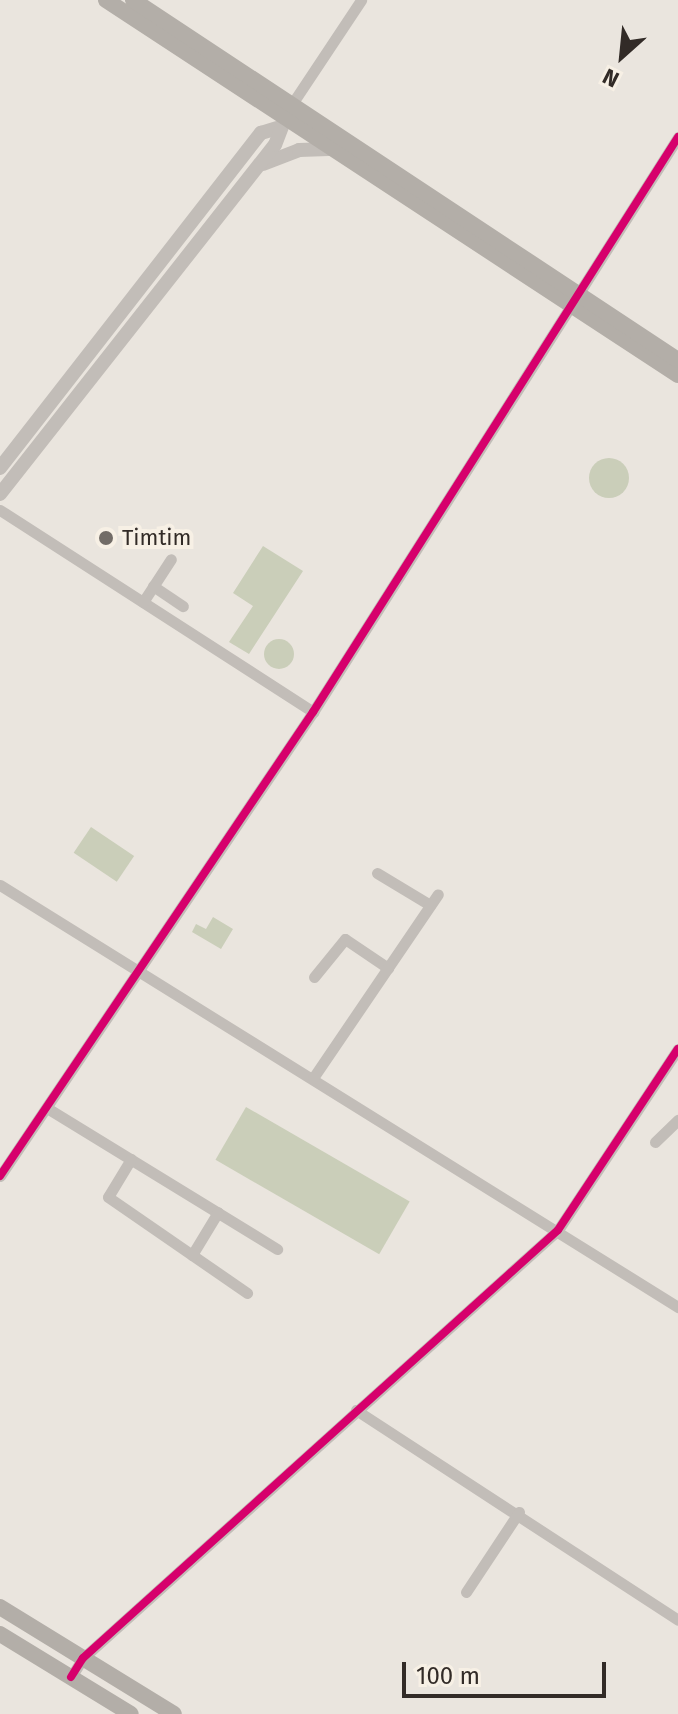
<!DOCTYPE html>
<style>
body{margin:0}
#map{position:relative;width:678px;height:1714px;overflow:hidden;background:#eae5de;font-family:"Fira Sans",sans-serif}
div>[style]{position:absolute}
.green>*{inset:0;background:#caceb9;transform-origin:0 0}
.round{border-radius:50%}
.minor>*{height:11px;margin:-5.5px;padding:0 5.5px;transform-origin:5.5px;border-radius:5.5px;background:#c2bdb8}
.tertiary>*{height:14px;margin:-7px;padding:0 7px;transform-origin:7px;border-radius:7px;background:#c2bdb8}
.secondary>*{height:16px;margin:-8px;padding:0 8px;transform-origin:8px;border-radius:8px;background:#b3aea8}
.cycleway>*{height:8px;margin:-4px;padding:0 4px;transform-origin:4px;border-radius:4px;background:#d6006c}
.dots>*{width:22px;height:22px;translate:-50% -50%;box-sizing:border-box;border:4px solid #f7f0e5;border-radius:50%}
span{translate:-50% -50%;white-space:nowrap;text-align:center;line-height:1.15;-webkit-text-stroke:8px #f7f0e5;paint-order:stroke}
.poi-label{font-size:22px;color:#322b27}
.left{translate:0 -50%;text-align:left}
.north{position:absolute;left:582px;top:16px;width:80px;height:80px;-webkit-text-stroke:6px #f7f0e5;paint-order:stroke;rotate:207deg;font-size:22px;font-weight:700;line-height:32px;text-align:center;color:#322b27}
.north::after{content:'';display:block;margin:auto;width:28px;height:36px;background:#322b27;clip-path:polygon(50% 0,100% 100%,50% 72%,0 100%)}
.scale{position:absolute;left:402px;top:1662px;width:204px;height:36px;box-sizing:border-box;border:4px solid #322b27;border-top:0;padding-left:10px;font-size:24px;line-height:28px;white-space:nowrap;color:#322b27;-webkit-text-stroke:6px #f7f0e5;paint-order:stroke}
</style>
<div id="map">
<div class="green">
<i class="round" style="left:589px;top:458px;width:40px;height:40px"></i>
<i style="clip-path:polygon(263px 546px,303px 571px,249px 654px,229px 642px,253px 606px,233px 593px)"></i>
<i class="round" style="left:264px;top:639px;width:30px;height:30px"></i>
<i style="left:91px;top:827px;width:52px;height:31px;rotate:34deg"></i>
<i style="clip-path:polygon(213px 917px,233px 929px,221px 949px,192px 932px,196px 924px,206px 929px)"></i>
<i style="left:246px;top:1107px;width:189px;height:61px;rotate:30deg"></i>
</div>
<div class="minor">
<i style="left:292px;top:104px;width:125px;rotate:-56.4deg"></i>
<i style="left:0;top:510px;width:373px;rotate:32.8deg"></i>
<i style="left:153px;top:586px;width:36px;rotate:34deg"></i>
<i style="left:143px;top:602px;width:51px;rotate:-56.9deg"></i>
<i style="left:377px;top:873px;width:62px;rotate:31.1deg"></i>
<i style="left:0;top:885px;width:799px;rotate:31.9deg"></i>
<i style="left:314px;top:977px;width:49px;rotate:-50.8deg"></i>
<i style="left:345px;top:939px;width:52px;rotate:34deg"></i>
<i style="left:313px;top:1078px;width:222px;rotate:-55.8deg"></i>
<i style="left:47px;top:1108px;width:270px;rotate:31.5deg"></i>
<i style="left:655px;top:1142px;width:32px;rotate:-44deg"></i>
<i style="left:131px;top:1159px;width:44px;rotate:121.2deg"></i>
<i style="left:108px;top:1197px;width:169px;rotate:34.6deg"></i>
<i style="left:0;top:1176px;width:560px;rotate:-56deg"></i>
<i style="left:313px;top:712px;width:681px;rotate:-57.59deg"></i>
<i style="left:192px;top:1255px;width:50px;rotate:-58.8deg"></i>
<i style="left:356px;top:1410px;width:384px;rotate:33.1deg"></i>
<i style="left:466px;top:1592px;width:96px;rotate:-56.5deg"></i>
<i style="left:71px;top:1677px;width:22px;rotate:-58deg"></i>
<i style="left:83px;top:1658px;width:639px;rotate:-42.02deg"></i>
<i style="left:558px;top:1230px;width:217px;rotate:-56.5deg"></i>
</div>
<div class="tertiary">
<i style="left:263px;top:164px;width:39px;rotate:-21deg"></i>
<i style="left:299px;top:150px;width:37px;rotate:-2deg"></i>
<i style="left:0;top:468px;width:425px;rotate:-52.1deg"></i>
<i style="left:261px;top:133px;width:17px;rotate:-17deg"></i>
<i style="left:0;top:494px;width:444px;rotate:-51.8deg"></i>
<i style="left:275px;top:145px;width:39px;rotate:-69deg"></i>
</div>
<div class="secondary">
<i style="left:106px;top:0;width:684px;rotate:33.25deg"></i>
<i style="left:133px;top:0;width:653px;rotate:33.45deg"></i>
<i style="left:0;top:1607px;width:204px;rotate:31.6deg"></i>
<i style="left:0;top:1634px;width:153px;rotate:31.4deg"></i>
</div>
<div class="cycleway">
<i style="left:0;top:1176px;width:560px;rotate:-56deg"></i>
<i style="left:313px;top:712px;width:681px;rotate:-57.59deg"></i>
<i style="left:71px;top:1677px;width:22px;rotate:-58deg"></i>
<i style="left:83px;top:1658px;width:639px;rotate:-42.02deg"></i>
<i style="left:558px;top:1230px;width:217px;rotate:-56.5deg"></i>
</div>
<div class="dots">
<i style="left:106px;top:538px;background:#726c67"></i>
</div>
<div class="poi-label">
<span class="left" style="left:122px;top:538px">Timtim</span>
</div>
<div class="north">N</div>
<div class="scale">100 m</div>
</div>
